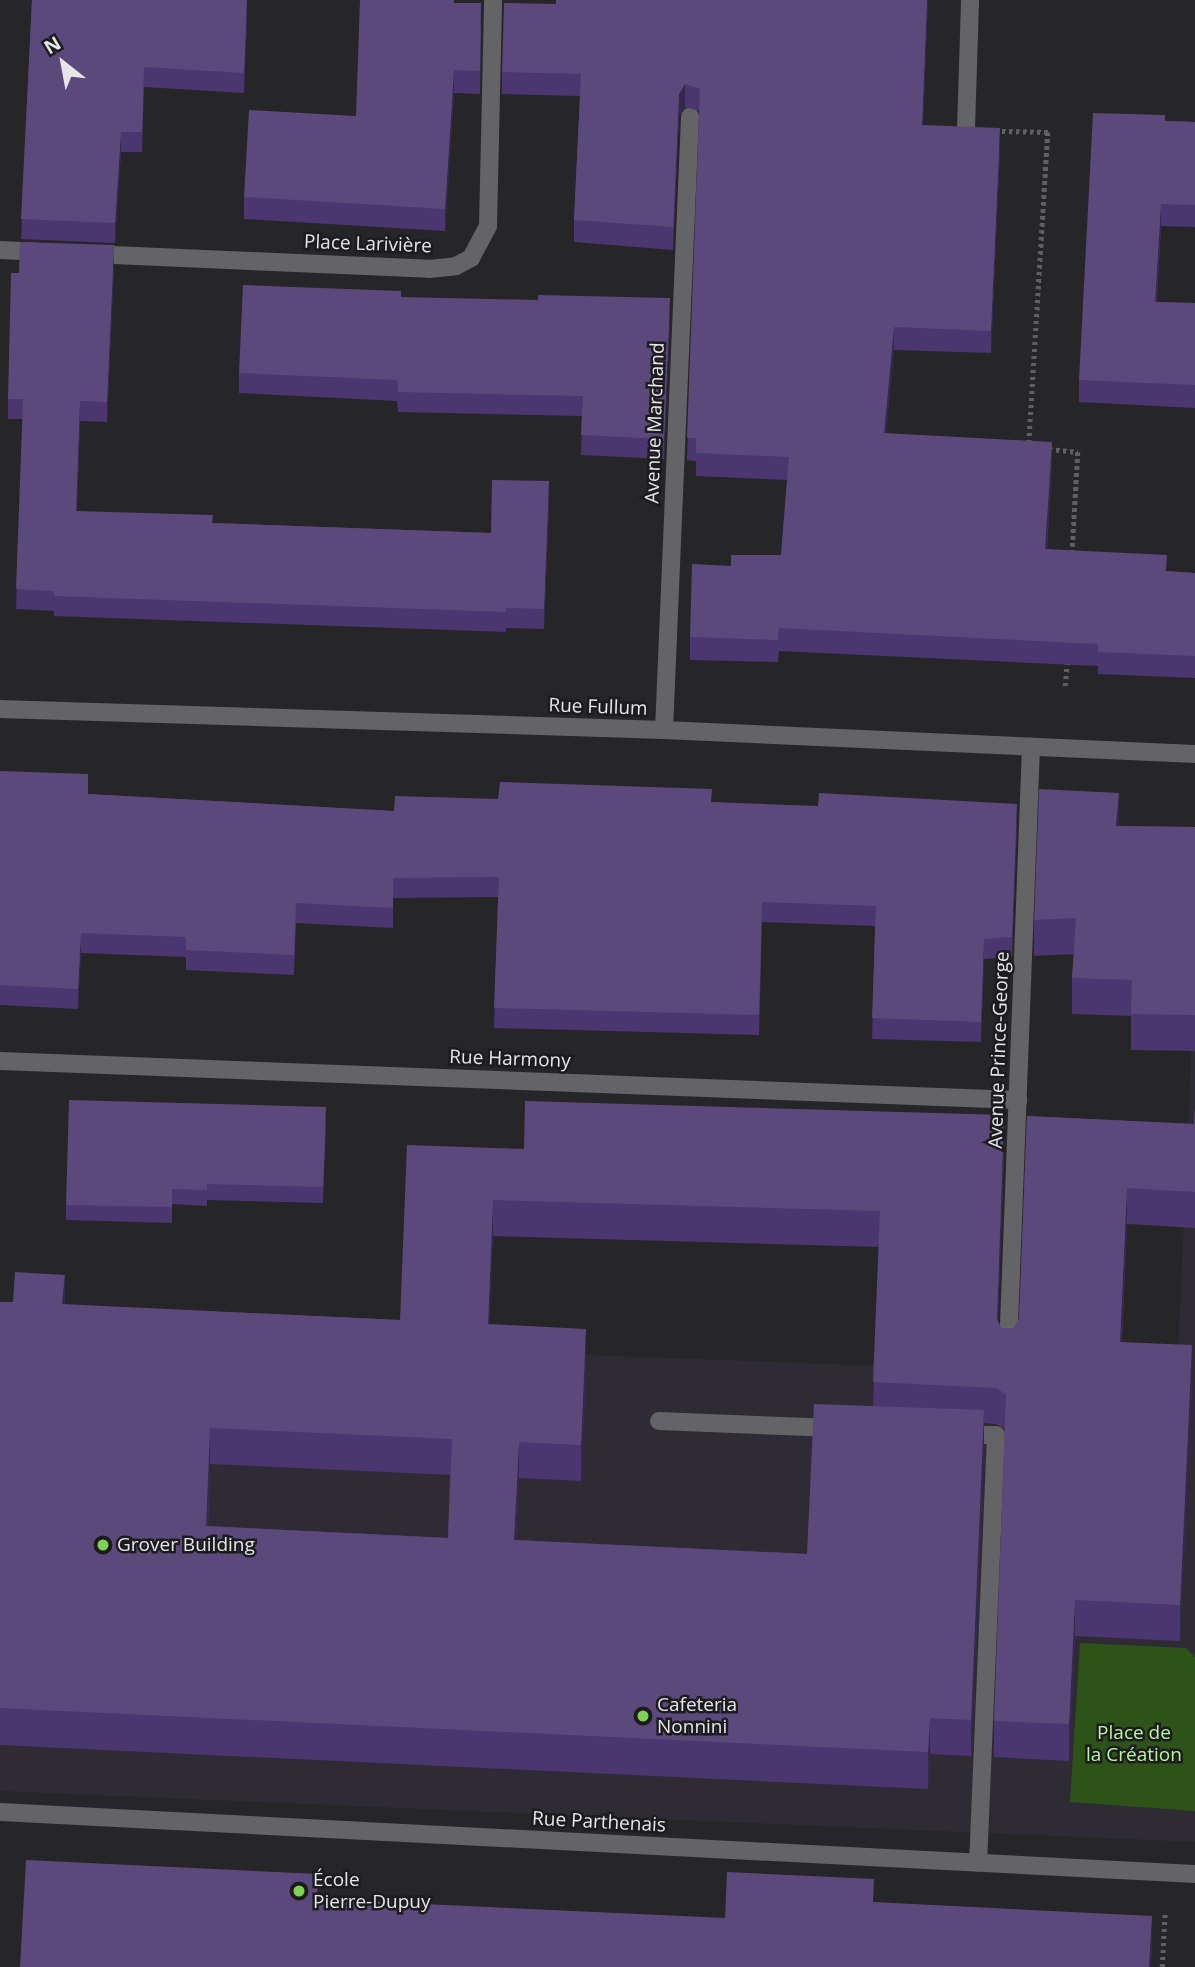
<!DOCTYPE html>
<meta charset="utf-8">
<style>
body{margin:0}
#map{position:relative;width:1195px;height:1967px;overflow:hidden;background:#262528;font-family:"Open Sans",sans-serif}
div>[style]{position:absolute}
.built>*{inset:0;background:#2e2b34}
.green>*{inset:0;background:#2d5319}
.path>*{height:4.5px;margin-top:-2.25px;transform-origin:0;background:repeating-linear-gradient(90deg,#605f62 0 3.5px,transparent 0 7px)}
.service>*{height:18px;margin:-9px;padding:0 9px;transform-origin:9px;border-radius:9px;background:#646365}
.minor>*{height:18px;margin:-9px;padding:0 9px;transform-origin:9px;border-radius:9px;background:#646365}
.wall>*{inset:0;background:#4c366f}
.shaded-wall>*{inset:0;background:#36274d}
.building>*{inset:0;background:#5c497c}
.dots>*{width:19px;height:19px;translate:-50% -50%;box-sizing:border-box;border:4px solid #1c1b1e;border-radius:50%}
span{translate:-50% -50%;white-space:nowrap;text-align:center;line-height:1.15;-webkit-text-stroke:5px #1c1b1e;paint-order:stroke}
.street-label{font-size:19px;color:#e6e6e8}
.poi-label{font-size:19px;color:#e6e6e8}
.left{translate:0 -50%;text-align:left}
.park-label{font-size:19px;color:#b7f69c}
.north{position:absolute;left:28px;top:28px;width:70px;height:70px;-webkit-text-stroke:5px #1c1b1e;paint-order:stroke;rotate:329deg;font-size:19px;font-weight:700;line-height:28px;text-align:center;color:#e6e6e8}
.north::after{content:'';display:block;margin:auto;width:24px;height:32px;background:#e6e6e8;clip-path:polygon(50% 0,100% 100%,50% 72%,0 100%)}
</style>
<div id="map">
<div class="built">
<i style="clip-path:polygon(1195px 966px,1195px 1842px,0 1791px,0 1333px,1177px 1377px)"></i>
</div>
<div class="green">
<i style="clip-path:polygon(1080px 1643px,1186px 1648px,1195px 1657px,1195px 1811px,1070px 1802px)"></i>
</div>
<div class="path">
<i style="left:1002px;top:131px;width:46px;rotate:1.2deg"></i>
<i style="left:1048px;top:132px;width:314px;rotate:93.5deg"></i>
<i style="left:1049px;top:449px;width:29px;rotate:6deg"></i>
<i style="left:1078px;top:452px;width:103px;rotate:93.3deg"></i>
<i style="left:1065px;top:686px;width:25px;rotate:-85deg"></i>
<i style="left:1162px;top:1967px;width:56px;rotate:-86.9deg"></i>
</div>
<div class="service">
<i style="left:966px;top:129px;width:129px;rotate:-88.2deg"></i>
<i style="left:664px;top:730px;width:614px;rotate:-87.57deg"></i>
<i style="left:659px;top:1421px;width:175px;rotate:2.3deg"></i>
<i style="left:960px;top:1434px;width:36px;rotate:2deg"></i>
<i style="left:996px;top:1435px;width:428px;rotate:92.4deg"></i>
</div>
<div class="minor">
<i style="left:0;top:250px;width:42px;rotate:2.7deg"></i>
<i style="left:91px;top:254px;width:338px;rotate:2.5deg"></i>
<i style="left:429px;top:269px;width:27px;rotate:-6deg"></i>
<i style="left:456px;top:266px;width:17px;rotate:-28deg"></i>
<i style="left:471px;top:258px;width:36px;rotate:-62deg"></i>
<i style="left:488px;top:226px;width:226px;rotate:-88.7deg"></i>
<i style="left:0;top:709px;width:664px;rotate:1.81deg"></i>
<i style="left:664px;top:730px;width:532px;rotate:2.59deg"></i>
<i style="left:0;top:1061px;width:1019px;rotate:2.19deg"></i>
<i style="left:1008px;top:1351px;width:605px;rotate:-87.82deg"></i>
<i style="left:0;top:1812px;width:1197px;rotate:2.97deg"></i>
</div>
<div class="wall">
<i style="clip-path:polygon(32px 0,247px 18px,244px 93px,144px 87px,142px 152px,121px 152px,115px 243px,21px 239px)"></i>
<i style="clip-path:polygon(928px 0,923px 125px,1000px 150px,991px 353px,894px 350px,886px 433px,1052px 464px,1047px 549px,1167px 571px,1195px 573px,1195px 678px,1098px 674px,1098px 666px,779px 651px,778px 662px,690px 660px,690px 637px,731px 566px,781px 555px,787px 480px,696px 476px,696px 461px,687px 460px,699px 111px,685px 107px,679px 116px,673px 250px,574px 242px,574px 220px,580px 96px,502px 94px,502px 72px,556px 4px)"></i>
<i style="clip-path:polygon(455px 3px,481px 25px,480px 94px,454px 93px,445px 231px,244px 219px,244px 197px,356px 116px)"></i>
<i style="clip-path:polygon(1165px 121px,1195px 122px,1195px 227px,1161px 226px,1157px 302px,1195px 303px,1195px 408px,1079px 402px,1079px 380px)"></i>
<i style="clip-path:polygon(114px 265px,107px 422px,80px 421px,77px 511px,213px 523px,491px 533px,549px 501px,544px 629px,506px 628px,506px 632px,54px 616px,54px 611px,16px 609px,23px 419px,8px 419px,8px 399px,19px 273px)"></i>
<i style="clip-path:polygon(401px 297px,670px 318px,664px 459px,581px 455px,582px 416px,398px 412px,397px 401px,239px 393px,239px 373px)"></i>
<i style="clip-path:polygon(0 771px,88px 794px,394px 811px,498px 799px,712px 802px,1017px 824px,1012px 957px,984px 959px,981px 1042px,872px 1039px,875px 926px,762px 922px,759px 1035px,494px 1028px,498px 897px,393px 898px,393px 928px,296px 923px,294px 975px,186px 970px,186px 957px,81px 953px,78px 1009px,0 1005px)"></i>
<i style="clip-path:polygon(1119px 826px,1195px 827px,1195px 1051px,1131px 1050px,1131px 1016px,1072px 1014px,1072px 978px,1074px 954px,1034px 956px,1034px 920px)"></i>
<i style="clip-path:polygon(evenodd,1195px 1106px,1195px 1228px,1127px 1224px,1122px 1342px,1192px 1381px,1180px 1641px,1075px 1636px,1069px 1761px,994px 1757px,994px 1721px,1005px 1429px,996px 1424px,984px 1423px,984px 1446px,971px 1756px,930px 1754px,928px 1789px,0 1745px,0 1302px,400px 1320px,524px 1149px,1004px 1151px,998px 1321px,1001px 1328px,1013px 1329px,1019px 1319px,1027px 1116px,1194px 1124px,1195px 1106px,493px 1236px,879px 1247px,873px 1406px,807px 1554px,516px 1540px,519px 1478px,581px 1481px,586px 1365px,489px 1324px,493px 1236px,1195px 1106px,210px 1464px,450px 1475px,448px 1538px,208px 1526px,210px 1464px)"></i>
<i style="clip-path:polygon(326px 1123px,323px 1203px,207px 1200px,207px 1206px,172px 1204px,172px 1223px,66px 1220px,66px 1205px)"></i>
</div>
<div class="shaded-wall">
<i style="clip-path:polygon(247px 0,247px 18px,244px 93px,244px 73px)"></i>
<i style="clip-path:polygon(927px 0,928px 0,922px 147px,922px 125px)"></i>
<i style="clip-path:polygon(454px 70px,454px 93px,445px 231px,445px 209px)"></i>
<i style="clip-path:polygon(685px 84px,685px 107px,679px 116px,673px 250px,679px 94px)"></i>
<i style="clip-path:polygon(1000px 128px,1000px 150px,991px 353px,991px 331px)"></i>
<i style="clip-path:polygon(121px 132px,121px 152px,115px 243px,115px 223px)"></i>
<i style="clip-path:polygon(1161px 204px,1161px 226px,1155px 324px,1155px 302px)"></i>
<i style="clip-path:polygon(114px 245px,114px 265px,107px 422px,107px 402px)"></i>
<i style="clip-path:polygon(670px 298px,670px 318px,664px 459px,664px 439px)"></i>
<i style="clip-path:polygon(894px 327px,894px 350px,884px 455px,884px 433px)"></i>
<i style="clip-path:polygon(80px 401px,80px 421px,76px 531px,76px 511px)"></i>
<i style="clip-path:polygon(1052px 442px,1052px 464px,1045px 572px,1045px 549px)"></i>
<i style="clip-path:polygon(549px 481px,549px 501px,544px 629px,544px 609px)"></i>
<i style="clip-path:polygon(1119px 793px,1119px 829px,1116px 826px)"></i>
<i style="clip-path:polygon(1017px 804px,1017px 824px,1012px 957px,1012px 937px)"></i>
<i style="clip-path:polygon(81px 933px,81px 953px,78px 1009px,78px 989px)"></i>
<i style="clip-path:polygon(984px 939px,984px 959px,981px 1042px,981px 1022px)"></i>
<i style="clip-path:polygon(1004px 1115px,1004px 1151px,997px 1355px,997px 1319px)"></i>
<i style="clip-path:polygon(1127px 1188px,1127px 1224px,1120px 1378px,1120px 1342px)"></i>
<i style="clip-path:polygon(493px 1200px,493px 1236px,488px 1360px,488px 1324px)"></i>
<i style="clip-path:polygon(65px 1275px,65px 1311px,62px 1304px)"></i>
<i style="clip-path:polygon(586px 1329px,586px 1365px,581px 1481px,581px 1445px)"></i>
<i style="clip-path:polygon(1192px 1345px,1192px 1381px,1180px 1641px,1180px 1605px)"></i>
<i style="clip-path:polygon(984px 1410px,984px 1446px,971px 1756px,971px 1720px)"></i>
<i style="clip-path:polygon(210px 1428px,210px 1464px,206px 1562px,206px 1526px)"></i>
<i style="clip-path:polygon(519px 1442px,519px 1478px,514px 1576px,514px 1540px)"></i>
<i style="clip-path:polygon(1075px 1600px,1075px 1636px,1069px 1761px,1069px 1724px)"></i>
<i style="clip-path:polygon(930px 1718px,930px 1754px,928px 1789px,928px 1752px)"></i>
<i style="clip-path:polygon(1152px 1916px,1152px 1950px,1151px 1967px,1149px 1967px)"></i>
</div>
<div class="building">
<i style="clip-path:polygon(32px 0,247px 0,244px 73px,144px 67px,142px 132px,121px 132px,115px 223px,21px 219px)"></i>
<i style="clip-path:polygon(360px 0,454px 0,454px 3px,481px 3px,480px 71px,454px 70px,445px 209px,244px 197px,249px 110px,356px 116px)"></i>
<i style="clip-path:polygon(556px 0,927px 0,922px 125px,1000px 128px,991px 331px,894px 327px,884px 433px,1052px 442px,1045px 549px,1167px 555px,1166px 571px,1195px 573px,1195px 656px,1098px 652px,1098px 644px,779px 628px,778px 640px,690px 637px,692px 564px,731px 566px,731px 555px,781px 555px,789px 457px,696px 453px,696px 438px,687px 438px,700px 89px,685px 84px,679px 94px,673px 227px,574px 220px,581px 74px,502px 72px,504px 3px,556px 4px)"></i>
<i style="clip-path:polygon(1093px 113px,1165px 115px,1165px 121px,1195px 122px,1195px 205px,1161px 204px,1155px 302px,1195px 303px,1195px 385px,1079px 380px)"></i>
<i style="clip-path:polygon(20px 242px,114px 245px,107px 402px,80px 401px,76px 511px,213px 515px,212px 523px,491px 533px,492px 480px,549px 481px,544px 609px,506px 608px,506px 612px,54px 596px,54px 591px,16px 589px,23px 399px,8px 399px,11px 273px,19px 273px)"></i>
<i style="clip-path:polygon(243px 285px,401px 291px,401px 297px,538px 300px,538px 295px,670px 298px,664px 439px,581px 435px,583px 396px,398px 392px,397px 380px,239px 373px)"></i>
<i style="clip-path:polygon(0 771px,88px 774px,88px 794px,394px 811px,395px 796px,498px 799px,500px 782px,712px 789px,711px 802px,818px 806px,819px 793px,1017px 804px,1012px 937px,984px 939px,981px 1022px,872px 1018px,876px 906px,762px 902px,759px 1015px,494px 1008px,499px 877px,393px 878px,393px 908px,296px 903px,294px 955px,186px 950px,186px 937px,81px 933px,78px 989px,0 985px)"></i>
<i style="clip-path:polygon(1039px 789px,1119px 793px,1116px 826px,1195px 827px,1195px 1015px,1131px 1014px,1132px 980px,1072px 978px,1076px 918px,1034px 920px)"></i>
<i style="clip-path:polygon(69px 1100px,326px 1107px,323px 1187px,207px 1184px,207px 1190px,172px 1189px,172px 1207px,66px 1205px)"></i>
<i style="clip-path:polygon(evenodd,525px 1101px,1004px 1115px,997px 1319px,1001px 1328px,1013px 1329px,1019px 1319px,1027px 1116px,1194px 1124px,1195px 1106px,1195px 1192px,1127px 1188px,1120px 1342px,1192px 1345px,1180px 1605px,1075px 1600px,1069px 1724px,994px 1721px,1006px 1394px,996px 1388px,873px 1382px,880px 1211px,493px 1200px,488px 1324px,586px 1329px,581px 1445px,519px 1442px,514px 1540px,807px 1554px,814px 1404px,984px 1410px,971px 1720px,930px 1718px,928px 1752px,0 1708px,0 1302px,13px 1302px,15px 1272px,65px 1275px,62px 1304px,400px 1320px,407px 1145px,524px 1149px,525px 1101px,210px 1428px,452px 1439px,448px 1538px,206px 1526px,210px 1428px)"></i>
<i style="clip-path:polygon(26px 1860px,318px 1874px,317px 1899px,725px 1918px,727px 1872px,874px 1879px,873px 1902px,1152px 1916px,1149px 1967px,20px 1967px)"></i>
</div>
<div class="dots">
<i style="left:103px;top:1545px;background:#7dd154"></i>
<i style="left:643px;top:1716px;background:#7dd154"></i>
<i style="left:299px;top:1891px;background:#7dd154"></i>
</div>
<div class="street-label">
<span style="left:368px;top:244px;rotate:2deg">Place Larivière</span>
<span style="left:655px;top:423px;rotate:-88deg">Avenue Marchand</span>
<span style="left:598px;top:707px;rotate:2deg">Rue Fullum</span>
<span style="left:999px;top:1050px;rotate:-88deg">Avenue Prince-George</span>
<span style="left:510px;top:1059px;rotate:2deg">Rue Harmony</span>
<span style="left:599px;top:1822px;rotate:3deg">Rue Parthenais</span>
</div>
<div class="poi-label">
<span class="left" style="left:117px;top:1545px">Grover Building</span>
<span class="left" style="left:657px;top:1716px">Cafeteria<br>Nonnini</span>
<span class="left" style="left:313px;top:1891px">École<br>Pierre-Dupuy</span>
</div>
<div class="park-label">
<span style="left:1134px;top:1744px">Place de<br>la Création</span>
</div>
<div class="north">N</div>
</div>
